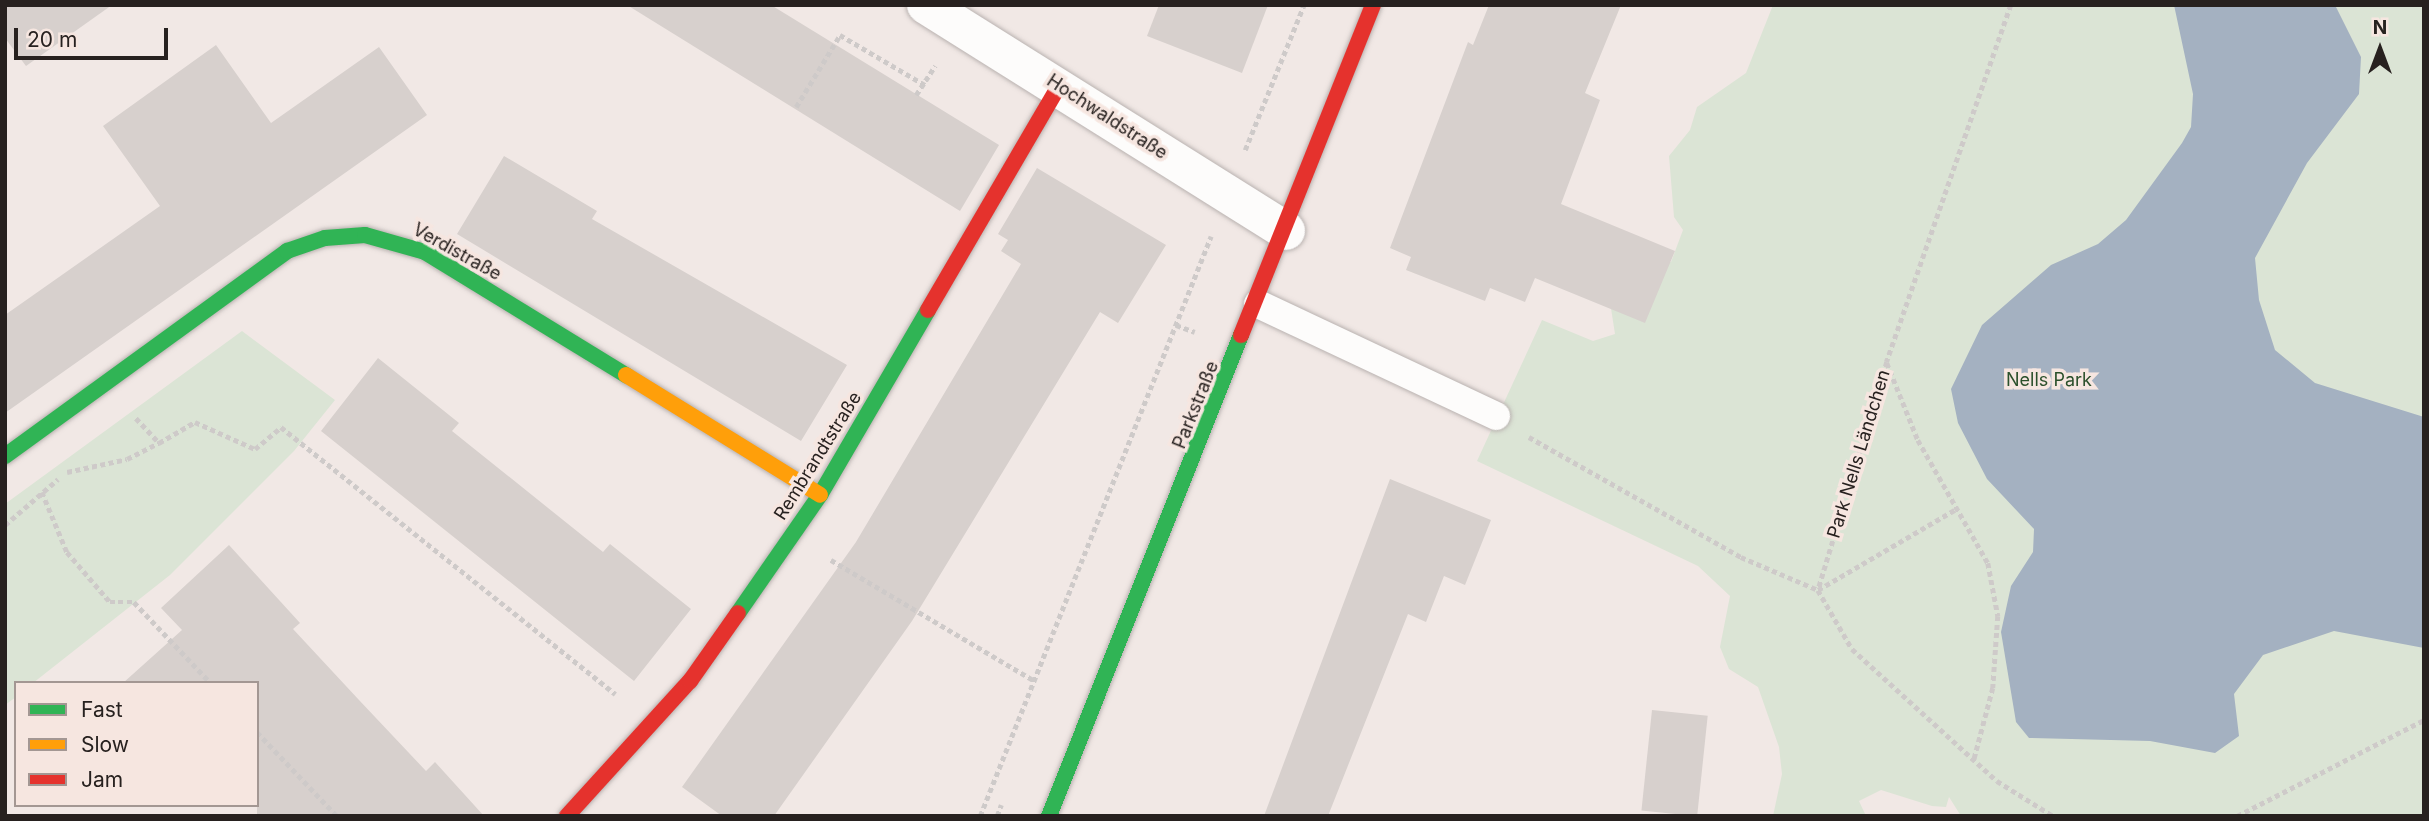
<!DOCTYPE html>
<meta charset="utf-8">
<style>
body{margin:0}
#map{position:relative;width:2429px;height:821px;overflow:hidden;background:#f1e8e5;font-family:Inter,sans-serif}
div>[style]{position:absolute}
.green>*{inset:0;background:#dbe4d5}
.water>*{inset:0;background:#a4b1c1}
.building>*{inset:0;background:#d7d0cd;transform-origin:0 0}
.path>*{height:4.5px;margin-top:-2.25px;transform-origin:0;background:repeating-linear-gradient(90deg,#cecac9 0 5px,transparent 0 8.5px)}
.roads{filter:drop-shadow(0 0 2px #b9b2b0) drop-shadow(0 0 2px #b9b2b0)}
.lane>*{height:28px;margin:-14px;padding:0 14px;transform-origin:14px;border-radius:14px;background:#fdfcfb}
.street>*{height:38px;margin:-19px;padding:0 19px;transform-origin:19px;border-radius:19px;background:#fdfcfb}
.fast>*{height:16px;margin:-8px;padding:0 8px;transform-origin:8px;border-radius:8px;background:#30b455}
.slow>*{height:16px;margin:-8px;padding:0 8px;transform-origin:8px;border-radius:8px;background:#ff9f0a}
.jam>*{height:16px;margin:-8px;padding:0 8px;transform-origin:8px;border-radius:8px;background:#e5322d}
span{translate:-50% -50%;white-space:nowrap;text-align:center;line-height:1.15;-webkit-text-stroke:7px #f6e6e0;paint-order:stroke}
.street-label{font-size:18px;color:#27211f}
.park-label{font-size:18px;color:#2b502b}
.frame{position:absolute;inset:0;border:7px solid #27211f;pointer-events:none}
.legend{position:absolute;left:14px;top:681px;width:245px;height:126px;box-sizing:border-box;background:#f6e6e0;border:2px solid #a39793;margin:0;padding:9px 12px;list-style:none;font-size:21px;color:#27211f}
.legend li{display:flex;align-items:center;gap:14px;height:35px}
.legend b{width:35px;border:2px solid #a39793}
.north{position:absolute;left:2345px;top:14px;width:70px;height:70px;-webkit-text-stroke:5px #f6e6e0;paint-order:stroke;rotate:0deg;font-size:19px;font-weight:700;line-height:28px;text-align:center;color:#27211f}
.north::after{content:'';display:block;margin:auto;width:24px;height:32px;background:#27211f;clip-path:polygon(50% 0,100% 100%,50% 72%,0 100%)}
.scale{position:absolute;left:14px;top:28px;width:154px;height:32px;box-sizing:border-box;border:4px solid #27211f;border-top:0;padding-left:9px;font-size:21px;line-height:24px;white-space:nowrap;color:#27211f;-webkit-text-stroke:5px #f6e6e0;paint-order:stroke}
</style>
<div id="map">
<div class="green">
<i style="clip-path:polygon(1773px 5px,2424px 5px,2424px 816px,1961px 816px,1949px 797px,1946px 807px,1932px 806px,1881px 790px,1859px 801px,1866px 816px,1773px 816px,1782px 774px,1779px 747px,1758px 687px,1729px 669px,1720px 647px,1730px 596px,1698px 566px,1477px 461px,1542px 320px,1593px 341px,1615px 334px,1610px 302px,1661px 262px,1671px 262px,1683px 230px,1674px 217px,1669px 156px,1690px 130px,1697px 107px,1746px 73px)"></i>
<i style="clip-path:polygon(242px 331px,335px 400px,294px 451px,170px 575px,33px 683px,16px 683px,16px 697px,5px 705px,5px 504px)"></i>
</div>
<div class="water">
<i style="clip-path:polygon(2174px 5px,2335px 5px,2361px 57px,2359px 94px,2307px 163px,2255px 258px,2259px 300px,2275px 350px,2315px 383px,2424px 417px,2424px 648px,2334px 631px,2263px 655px,2234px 694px,2239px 736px,2215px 753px,2150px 741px,2029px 738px,2016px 722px,2001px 632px,2011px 586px,2033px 552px,2034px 529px,1987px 479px,1958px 423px,1951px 389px,1982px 325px,2051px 265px,2098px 244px,2126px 220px,2182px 143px,2191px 127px,2193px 94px)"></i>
</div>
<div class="building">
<i style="clip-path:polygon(5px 5px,112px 5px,26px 66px,5px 38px)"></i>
<i style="clip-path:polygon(627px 5px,771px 5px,999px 145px,960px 211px)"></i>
<i style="clip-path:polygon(1159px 5px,1268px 5px,1242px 73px,1147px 36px)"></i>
<i style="clip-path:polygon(1489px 5px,1621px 5px,1585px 93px,1600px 100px,1561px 204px,1675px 251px,1645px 323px,1535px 278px,1525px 302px,1490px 288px,1485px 301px,1406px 270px,1411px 257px,1390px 248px,1468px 42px,1473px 45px)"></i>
<i style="clip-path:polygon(216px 45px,271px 123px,379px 47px,427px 115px,5px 413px,5px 315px,160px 206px,103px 126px)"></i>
<i style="clip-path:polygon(504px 156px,597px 211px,592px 219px,847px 365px,801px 441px,457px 234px)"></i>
<i style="clip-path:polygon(1037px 168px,1166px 245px,1118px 323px,1100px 312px,912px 621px,774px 816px,722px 816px,682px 787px,856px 542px,1021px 264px,1001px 251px,1008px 240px,998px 234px)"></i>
<i style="clip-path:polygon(378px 358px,459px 423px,452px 431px,603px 552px,610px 544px,691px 609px,634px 681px,321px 431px)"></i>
<i style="clip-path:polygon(1390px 479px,1491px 520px,1465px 585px,1444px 576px,1426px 622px,1408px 614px,1328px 816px,1264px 816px)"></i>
<i style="clip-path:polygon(229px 545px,300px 623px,293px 629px,359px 700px,426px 771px,435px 762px,484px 816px,257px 816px,257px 683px,123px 683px,182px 630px,161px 608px)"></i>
<i style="left:1652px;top:710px;width:56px;height:101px;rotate:6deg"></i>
</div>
<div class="path">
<i style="left:2011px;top:5px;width:378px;rotate:109.2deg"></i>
<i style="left:1887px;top:362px;width:238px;rotate:106.8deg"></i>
<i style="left:1818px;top:590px;width:68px;rotate:60deg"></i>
<i style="left:1852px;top:649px;width:196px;rotate:42.3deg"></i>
<i style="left:1997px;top:781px;width:66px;rotate:32deg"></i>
<i style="left:916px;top:95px;width:35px;rotate:-57deg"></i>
<i style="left:796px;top:107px;width:84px;rotate:-58.6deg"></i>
<i style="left:840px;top:35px;width:99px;rotate:30.5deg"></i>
<i style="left:1245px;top:150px;width:157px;rotate:-67.9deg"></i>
<i style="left:1176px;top:325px;width:20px;rotate:20deg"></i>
<i style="left:1887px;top:363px;width:83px;rotate:68.1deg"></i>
<i style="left:1918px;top:440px;width:142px;rotate:60.4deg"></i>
<i style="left:1988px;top:563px;width:54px;rotate:79.3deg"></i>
<i style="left:1998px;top:616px;width:72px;rotate:94deg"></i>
<i style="left:1993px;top:688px;width:74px;rotate:104.8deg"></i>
<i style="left:136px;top:418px;width:34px;rotate:47deg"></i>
<i style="left:159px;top:443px;width:42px;rotate:-30.3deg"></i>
<i style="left:195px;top:422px;width:66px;rotate:24.2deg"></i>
<i style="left:255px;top:449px;width:34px;rotate:-40deg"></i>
<i style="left:281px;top:427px;width:428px;rotate:38.6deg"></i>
<i style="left:1529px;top:437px;width:244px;rotate:29.5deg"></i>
<i style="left:1741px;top:557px;width:84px;rotate:23.2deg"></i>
<i style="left:1818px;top:590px;width:160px;rotate:-30.4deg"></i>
<i style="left:67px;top:472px;width:61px;rotate:-12.2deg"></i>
<i style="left:127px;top:459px;width:36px;rotate:-27deg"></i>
<i style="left:42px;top:492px;width:65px;rotate:67.4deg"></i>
<i style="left:67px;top:552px;width:66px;rotate:49.3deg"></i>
<i style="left:110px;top:602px;width:24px"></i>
<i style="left:134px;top:602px;width:112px;rotate:46.5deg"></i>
<i style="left:5px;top:525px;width:70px;rotate:-41deg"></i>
<i style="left:831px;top:560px;width:235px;rotate:30.7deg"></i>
<i style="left:257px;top:732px;width:116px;rotate:46.4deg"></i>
<i style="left:980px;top:816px;width:624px;rotate:-68.28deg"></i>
<i style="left:997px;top:816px;width:12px;rotate:-70deg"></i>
<i style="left:2237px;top:816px;width:210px;rotate:-27.2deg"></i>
</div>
<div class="roads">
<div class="lane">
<i style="left:1258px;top:304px;width:263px;rotate:25.2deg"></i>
</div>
<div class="street">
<i style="left:926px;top:5px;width:425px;rotate:32.1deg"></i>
</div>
<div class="fast">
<i style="left:5px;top:456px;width:349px;rotate:-36deg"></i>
<i style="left:287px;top:251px;width:40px;rotate:-18.9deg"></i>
<i style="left:325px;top:238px;width:40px;rotate:-4.3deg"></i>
<i style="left:365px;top:235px;width:62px;rotate:15.8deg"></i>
<i style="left:425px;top:252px;width:236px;rotate:31.5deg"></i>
<i style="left:738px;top:613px;width:144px;rotate:-55.2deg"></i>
<i style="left:820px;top:495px;width:214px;rotate:-59.7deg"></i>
<i style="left:1049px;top:816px;width:518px;rotate:-68.24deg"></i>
</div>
<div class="slow">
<i style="left:626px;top:375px;width:228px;rotate:31.7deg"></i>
</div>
<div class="jam">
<i style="left:928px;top:310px;width:259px;rotate:-59.7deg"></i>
<i style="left:1241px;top:335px;width:355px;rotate:-68.2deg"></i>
<i style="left:567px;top:816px;width:183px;rotate:-47.7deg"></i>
<i style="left:690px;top:681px;width:83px;rotate:-54.8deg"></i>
</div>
</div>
<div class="street-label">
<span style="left:1107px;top:117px;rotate:33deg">Hochwaldstraße</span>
<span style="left:457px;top:252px;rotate:29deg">Verdistraße</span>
<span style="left:1196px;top:405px;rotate:-68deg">Parkstraße</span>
<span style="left:1859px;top:454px;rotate:-73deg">Park Nells Ländchen</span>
<span style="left:818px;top:456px;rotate:-58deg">Rembrandtstraße</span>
</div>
<div class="park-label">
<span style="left:2049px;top:380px">Nells Park</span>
</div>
<div class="frame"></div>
<ul class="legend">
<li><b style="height:9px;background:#30b455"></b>Fast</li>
<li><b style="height:9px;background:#ff9f0a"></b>Slow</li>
<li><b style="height:9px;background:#e5322d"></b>Jam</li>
</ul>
<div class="north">N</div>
<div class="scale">20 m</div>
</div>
